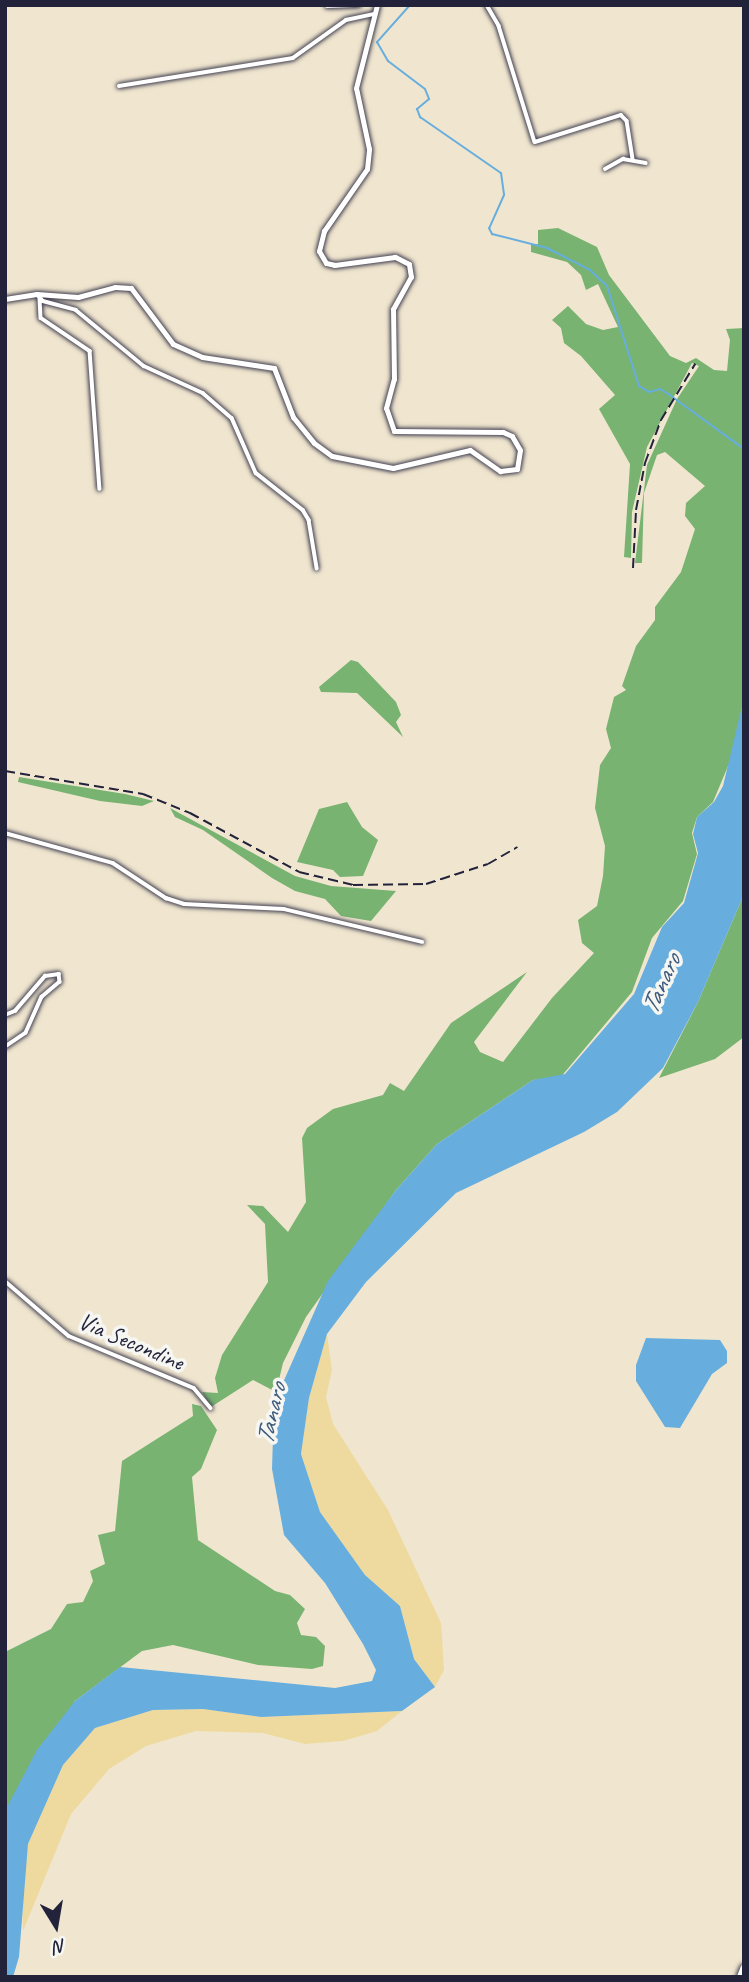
<!DOCTYPE html>
<style>
body{margin:0}
#map{position:relative;width:749px;height:1982px;overflow:hidden;background:#f0e6cf;font-family:Caveat,sans-serif}
div>[style]{position:absolute}
.forest>*{inset:0;background:#78b372}
.sand>*{inset:0;background:#eeda9e}
.water>*{inset:0;background:#67aede}
.stream>*{height:2px;margin:-1px;padding:0 1px;transform-origin:1px;border-radius:1px;background:#67aede}
.roads{filter:drop-shadow(0 0 2px #413f51) drop-shadow(0 0 2px #413f51)}
.street>*{height:3.5px;margin:-1.75px;padding:0 1.75px;transform-origin:1.75px;border-radius:1.75px;background:#fff}
.secondary>*{height:5px;margin:-2.5px;padding:0 2.5px;transform-origin:2.5px;border-radius:2.5px;background:#fff}
.highway>*{height:8px;margin:-4px;padding:0 4px;transform-origin:4px;border-radius:4px;background:#fff}
.rail>*{height:2px;margin-top:-1px;transform-origin:0;background:repeating-linear-gradient(90deg,#22223b 0 10px,transparent 0 15px)}
span{translate:-50% -50%;white-space:nowrap;text-align:center;line-height:1.15;-webkit-text-stroke:7px #f6f6f2;paint-order:stroke}
.street-label{font-size:24px;color:#22223b}
.water-label{font-size:26px;color:#3e5a7c;font-style:italic}
.frame{position:absolute;inset:0;border:7px solid #22223b;pointer-events:none}
.north{position:absolute;left:21px;top:1891px;width:70px;height:70px;-webkit-text-stroke:5px #f6f6f2;paint-order:stroke;rotate:169deg;font-size:19px;font-weight:700;line-height:28px;text-align:center;color:#22223b}
.north::after{content:'';display:block;margin:auto;width:24px;height:32px;background:#22223b;clip-path:polygon(50% 0,100% 100%,50% 72%,0 100%)}
</style>
<div id="map">
<div class="forest">
<i style="clip-path:polygon(558px 228px,597px 247px,609px 275px,670px 356px,686px 363px,696px 358px,714px 370px,727px 371px,730px 340px,726px 329px,744px 328px,744px 698px,731px 759px,713px 802px,697px 817px,692px 833px,697px 854px,683px 901px,652px 938px,632px 992px,560px 1078px,533px 1080px,437px 1144px,396px 1190px,306px 1317px,283px 1363px,276px 1392px,253px 1380px,211px 1407px,202px 1392px,218px 1393px,215px 1378px,222px 1355px,268px 1282px,265px 1224px,247px 1205px,263px 1206px,288px 1232px,306px 1202px,302px 1138px,307px 1128px,333px 1109px,383px 1095px,390px 1083px,404px 1091px,451px 1023px,527px 972px,474px 1042px,480px 1052px,503px 1062px,552px 998px,594px 953px,582px 943px,578px 920px,597px 906px,603px 876px,605px 846px,595px 808px,600px 765px,611px 748px,606px 729px,614px 697px,626px 690px,622px 686px,636px 646px,655px 620px,655px 607px,681px 572px,695px 529px,685px 516px,686px 503px,705px 486px,665px 452px,657px 455px,644px 493px,642px 563px,635px 563px,647px 465px,677px 399px,699px 366px,692px 363px,647px 447px,632px 512px,631px 558px,624px 557px,630px 464px,599px 409px,615px 395px,581px 356px,564px 343px,561px 328px,552px 320px,568px 306px,586px 324px,603px 330px,618px 327px,598px 284px,586px 290px,581px 275px,567px 262px,531px 252px,531px 245px,538px 244px,538px 230px)"></i>
<i style="clip-path:polygon(351px 660px,358px 662px,396px 702px,401px 715px,396px 722px,403px 737px,357px 693px,321px 692px,319px 687px)"></i>
<i style="clip-path:polygon(19px 777px,125px 794px,154px 801px,142px 806px,100px 801px,18px 782px)"></i>
<i style="clip-path:polygon(347px 802px,362px 827px,378px 840px,363px 876px,340px 877px,333px 870px,297px 862px,319px 809px)"></i>
<i style="clip-path:polygon(170px 808px,295px 876px,331px 886px,396px 891px,371px 921px,341px 916px,325px 899px,295px 891px,272px 878px,203px 830px,175px 817px)"></i>
<i style="clip-path:polygon(744px 894px,744px 1037px,715px 1059px,659px 1078px,698px 1002px)"></i>
<i style="clip-path:polygon(192px 1404px,201px 1406px,217px 1430px,201px 1469px,192px 1477px,198px 1540px,275px 1591px,290px 1595px,305px 1609px,297px 1623px,301px 1635px,316px 1637px,325px 1646px,323px 1666px,312px 1669px,258px 1665px,173px 1645px,142px 1651px,75px 1701px,5px 1811px,5px 1652px,51px 1629px,67px 1604px,83px 1602px,93px 1581px,90px 1571px,105px 1564px,98px 1535px,115px 1531px,122px 1461px,193px 1416px)"></i>
</div>
<div class="sand">
<i style="clip-path:polygon(327px 1334px,332px 1370px,326px 1397px,333px 1424px,388px 1510px,441px 1623px,444px 1670px,435px 1687px,414px 1659px,400px 1606px,365px 1575px,320px 1512px,301px 1454px,309px 1398px)"></i>
<i style="clip-path:polygon(203px 1709px,261px 1717px,402px 1711px,377px 1731px,343px 1741px,305px 1744px,263px 1733px,196px 1731px,146px 1746px,109px 1769px,71px 1814px,23px 1931px,22px 1881px,28px 1844px,63px 1765px,95px 1728px,153px 1710px)"></i>
</div>
<div class="water">
<i style="clip-path:polygon(744px 698px,744px 894px,698px 1002px,663px 1068px,617px 1112px,584px 1132px,456px 1193px,366px 1282px,327px 1334px,309px 1398px,301px 1454px,320px 1512px,365px 1575px,400px 1606px,414px 1659px,435px 1687px,402px 1711px,261px 1717px,203px 1709px,153px 1710px,95px 1728px,63px 1765px,28px 1844px,19px 1957px,13px 1977px,5px 1977px,5px 1811px,37px 1750px,75px 1701px,120px 1667px,335px 1688px,372px 1681px,376px 1670px,363px 1644px,325px 1583px,284px 1535px,272px 1469px,274px 1403px,328px 1281px,396px 1190px,437px 1144px,533px 1080px,565px 1074px,634px 994px,662px 927px,684px 903px,698px 853px,693px 834px,697px 817px,714px 802px,723px 786px)"></i>
<i style="clip-path:polygon(646px 1338px,720px 1340px,727px 1351px,727px 1363px,712px 1374px,680px 1428px,665px 1427px,636px 1381px,636px 1365px)"></i>
</div>
<div class="stream">
<i style="left:410px;top:5px;width:50px;rotate:131.7deg"></i>
<i style="left:377px;top:42px;width:22px;rotate:60deg"></i>
<i style="left:388px;top:61px;width:46px;rotate:37.1deg"></i>
<i style="left:425px;top:89px;width:11px;rotate:68deg"></i>
<i style="left:429px;top:99px;width:16px;rotate:140deg"></i>
<i style="left:417px;top:109px;width:9px;rotate:69deg"></i>
<i style="left:420px;top:117px;width:98px;rotate:34.7deg"></i>
<i style="left:501px;top:173px;width:22px;rotate:82deg"></i>
<i style="left:504px;top:195px;width:36px;rotate:114deg"></i>
<i style="left:489px;top:228px;width:7px;rotate:63deg"></i>
<i style="left:492px;top:234px;width:57px;rotate:14.3deg"></i>
<i style="left:547px;top:248px;width:48px;rotate:27.1deg"></i>
<i style="left:590px;top:270px;width:23px;rotate:43deg"></i>
<i style="left:607px;top:286px;width:105px;rotate:72.3deg"></i>
<i style="left:639px;top:386px;width:12px;rotate:31deg"></i>
<i style="left:649px;top:392px;width:11px;rotate:-15deg"></i>
<i style="left:660px;top:389px;width:8px;rotate:30deg"></i>
<i style="left:667px;top:393px;width:95px;rotate:36deg"></i>
</div>
<div class="roads">
<div class="street">
<i style="left:487px;top:5px;width:24px;rotate:60deg"></i>
<i style="left:499px;top:26px;width:121px;rotate:72.8deg"></i>
<i style="left:535px;top:142px;width:90px;rotate:-17.4deg"></i>
<i style="left:621px;top:115px;width:8px;rotate:45deg"></i>
<i style="left:627px;top:121px;width:38px;rotate:81deg"></i>
<i style="left:327px;top:6px;width:32px;rotate:-2deg"></i>
<i style="left:119px;top:86px;width:176px;rotate:-9.1deg"></i>
<i style="left:293px;top:58px;width:65px;rotate:-35.6deg"></i>
<i style="left:346px;top:20px;width:30px;rotate:-12deg"></i>
<i style="left:605px;top:169px;width:21px;rotate:-29deg"></i>
<i style="left:623px;top:159px;width:23px;rotate:10deg"></i>
<i style="left:37px;top:294px;width:9px;rotate:49deg"></i>
<i style="left:43px;top:301px;width:34px;rotate:15deg"></i>
<i style="left:76px;top:310px;width:88px;rotate:39.5deg"></i>
<i style="left:144px;top:366px;width:65px;rotate:24.6deg"></i>
<i style="left:203px;top:393px;width:38px;rotate:41deg"></i>
<i style="left:232px;top:418px;width:60px;rotate:66.4deg"></i>
<i style="left:256px;top:473px;width:60px;rotate:38.2deg"></i>
<i style="left:303px;top:510px;width:12px;rotate:59deg"></i>
<i style="left:309px;top:520px;width:49px;rotate:80.5deg"></i>
<i style="left:40px;top:299px;width:19px;rotate:87deg"></i>
<i style="left:41px;top:318px;width:59px;rotate:34deg"></i>
<i style="left:90px;top:351px;width:138px;rotate:85.9deg"></i>
<i style="left:5px;top:833px;width:112px;rotate:15.5deg"></i>
<i style="left:113px;top:863px;width:64px;rotate:33.4deg"></i>
<i style="left:166px;top:898px;width:19px;rotate:18deg"></i>
<i style="left:184px;top:904px;width:100px;rotate:2.9deg"></i>
<i style="left:284px;top:909px;width:142px;rotate:13.4deg"></i>
<i style="left:5px;top:1015px;width:11px;rotate:-22deg"></i>
<i style="left:15px;top:1011px;width:46px;rotate:-49.4deg"></i>
<i style="left:45px;top:976px;width:14px;rotate:-8deg"></i>
<i style="left:59px;top:974px;width:8px;rotate:83deg"></i>
<i style="left:60px;top:982px;width:23px;rotate:140deg"></i>
<i style="left:42px;top:997px;width:39px;rotate:114deg"></i>
<i style="left:26px;top:1033px;width:25px;rotate:146deg"></i>
<i style="left:5px;top:1281px;width:84px;rotate:40.7deg"></i>
<i style="left:69px;top:1336px;width:135px;rotate:22.6deg"></i>
<i style="left:194px;top:1388px;width:26px;rotate:50deg"></i>
</div>
<div class="secondary">
<i style="left:5px;top:299px;width:32px;rotate:-9deg"></i>
<i style="left:37px;top:294px;width:41px;rotate:4.2deg"></i>
<i style="left:78px;top:297px;width:38px;rotate:-15deg"></i>
<i style="left:115px;top:287px;width:16px;rotate:4deg"></i>
<i style="left:131px;top:288px;width:70px;rotate:53.1deg"></i>
<i style="left:173px;top:344px;width:32px;rotate:24deg"></i>
<i style="left:202px;top:357px;width:73px;rotate:8.7deg"></i>
<i style="left:274px;top:368px;width:53px;rotate:68.8deg"></i>
<i style="left:293px;top:417px;width:33px;rotate:51deg"></i>
<i style="left:314px;top:443px;width:22px;rotate:36deg"></i>
<i style="left:332px;top:456px;width:62px;rotate:11.1deg"></i>
<i style="left:393px;top:468px;width:79px;rotate:-13.2deg"></i>
<i style="left:470px;top:450px;width:37px;rotate:35deg"></i>
<i style="left:500px;top:471px;width:17px;rotate:-7deg"></i>
<i style="left:517px;top:469px;width:19px;rotate:-81deg"></i>
<i style="left:520px;top:450px;width:16px;rotate:-120deg"></i>
<i style="left:512px;top:436px;width:10px;rotate:-156deg"></i>
<i style="left:503px;top:432px;width:109px;rotate:-179.5deg"></i>
<i style="left:394px;top:431px;width:24px;rotate:-109deg"></i>
<i style="left:386px;top:408px;width:30px;rotate:-75deg"></i>
<i style="left:394px;top:379px;width:70px;rotate:-90.8deg"></i>
<i style="left:393px;top:309px;width:37px;rotate:-61deg"></i>
<i style="left:411px;top:277px;width:13px;rotate:-99deg"></i>
<i style="left:409px;top:264px;width:16px;rotate:-153deg"></i>
<i style="left:395px;top:257px;width:61px;rotate:172.4deg"></i>
<i style="left:335px;top:265px;width:9px;rotate:-167deg"></i>
<i style="left:326px;top:263px;width:14px;rotate:-120deg"></i>
<i style="left:319px;top:251px;width:21px;rotate:-76deg"></i>
<i style="left:324px;top:231px;width:75px;rotate:-55.3deg"></i>
<i style="left:367px;top:169px;width:20px;rotate:-84deg"></i>
<i style="left:369px;top:149px;width:62px;rotate:-102deg"></i>
<i style="left:356px;top:88px;width:86px;rotate:-75.8deg"></i>
</div>
<div class="highway">
<i style="left:741px;top:1977px;width:9px;rotate:-69deg"></i>
</div>
</div>
<div class="rail">
<i style="left:633px;top:568px;width:58px;rotate:-87deg"></i>
<i style="left:636px;top:510px;width:48px;rotate:-79.2deg"></i>
<i style="left:645px;top:463px;width:46px;rotate:-69.6deg"></i>
<i style="left:661px;top:420px;width:66px;rotate:-58.7deg"></i>
<i style="left:5px;top:771px;width:140px;rotate:9.5deg"></i>
<i style="left:143px;top:794px;width:51px;rotate:22deg"></i>
<i style="left:190px;top:813px;width:124px;rotate:28.4deg"></i>
<i style="left:299px;top:872px;width:56px;rotate:13.5deg"></i>
<i style="left:353px;top:885px;width:73px;rotate:-0.8deg"></i>
<i style="left:426px;top:884px;width:65px;rotate:-17.9deg"></i>
<i style="left:488px;top:864px;width:34px;rotate:-30deg"></i>
</div>
<div class="street-label">
<span style="left:131px;top:1342px;rotate:23deg">Via Secondine</span>
</div>
<div class="water-label">
<span style="left:661px;top:984px;rotate:-66deg">Tanaro</span>
<span style="left:271px;top:1414px;rotate:-77deg">Tanaro</span>
</div>
<div class="frame"></div>
<div class="north">N</div>
</div>
